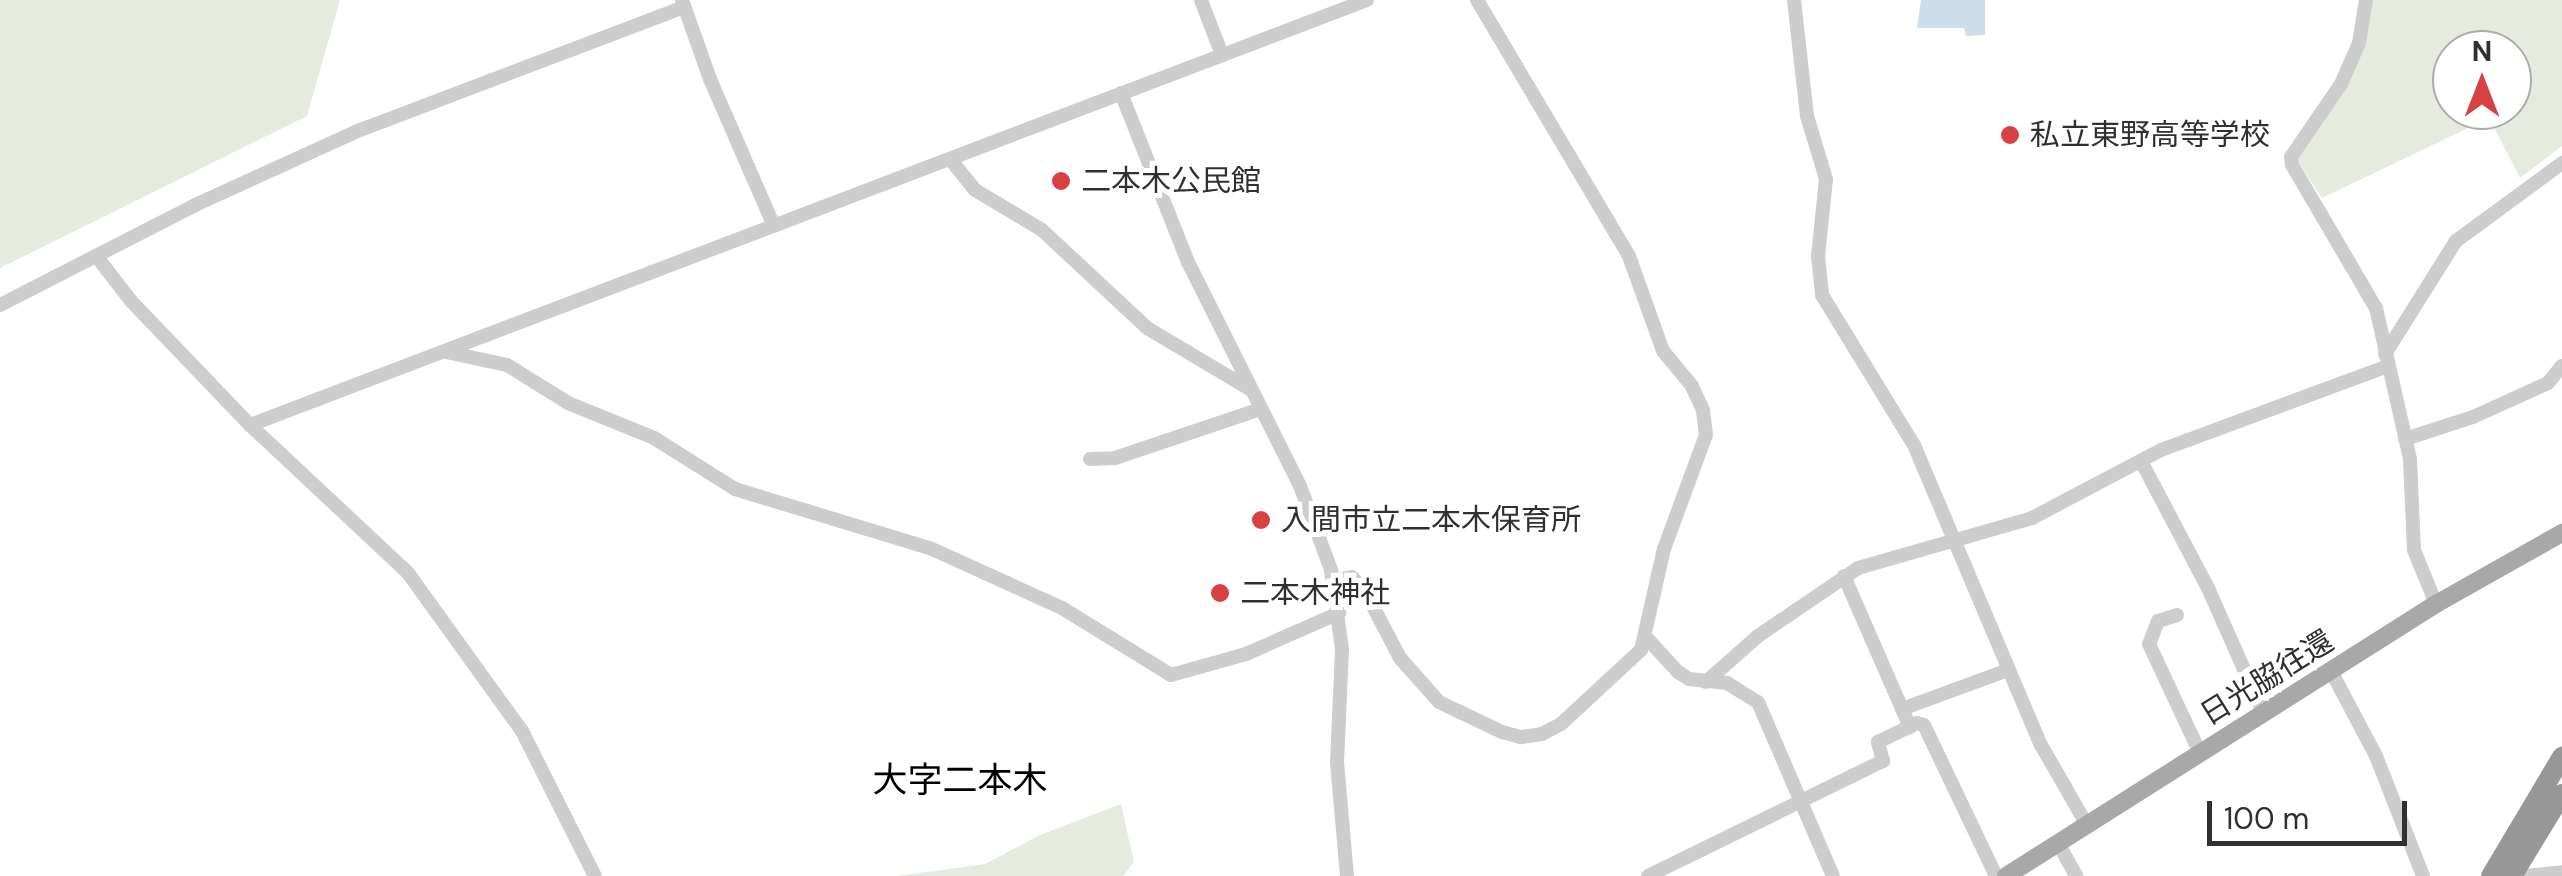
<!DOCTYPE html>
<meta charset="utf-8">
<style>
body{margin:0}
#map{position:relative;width:2562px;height:876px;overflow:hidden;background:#fff;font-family:"DM Sans","Noto Sans JP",sans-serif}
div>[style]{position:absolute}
.green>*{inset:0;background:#e5ecdf}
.water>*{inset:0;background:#cdddea}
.minor>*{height:14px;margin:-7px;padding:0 7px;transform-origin:7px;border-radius:7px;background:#cdcdcd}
.major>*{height:18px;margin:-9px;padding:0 9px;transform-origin:9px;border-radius:9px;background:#a8a8a8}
.highway>*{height:20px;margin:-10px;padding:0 10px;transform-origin:10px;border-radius:10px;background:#979797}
.dots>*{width:28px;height:28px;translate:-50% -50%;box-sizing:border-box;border:5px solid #fff;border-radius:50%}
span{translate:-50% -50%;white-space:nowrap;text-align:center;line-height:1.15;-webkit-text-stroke:10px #fff;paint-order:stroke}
.poi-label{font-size:30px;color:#303030}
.left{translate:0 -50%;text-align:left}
.street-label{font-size:30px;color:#303030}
.quarter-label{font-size:35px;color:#000}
.north{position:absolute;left:2432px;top:30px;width:100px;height:100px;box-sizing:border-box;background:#fff;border:2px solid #acacac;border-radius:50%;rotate:0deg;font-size:28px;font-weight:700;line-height:40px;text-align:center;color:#303030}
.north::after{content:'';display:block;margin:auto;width:35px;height:45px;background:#d84143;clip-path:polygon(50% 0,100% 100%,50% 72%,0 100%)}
.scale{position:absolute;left:2207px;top:801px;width:200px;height:45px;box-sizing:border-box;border:5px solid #303030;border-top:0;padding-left:12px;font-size:30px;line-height:35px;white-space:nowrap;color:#303030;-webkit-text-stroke:8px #fff;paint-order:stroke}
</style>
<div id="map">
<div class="green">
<i style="clip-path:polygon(0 0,340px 0,307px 116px,0 268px)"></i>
<i style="clip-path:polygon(evenodd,2369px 0,2562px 0,2562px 146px,2520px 178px,2489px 118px,2322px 198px,2295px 157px,2323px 123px,2345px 84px,2369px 0,2452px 50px,2512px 50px,2512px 110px,2452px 110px,2452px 50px)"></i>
<i style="clip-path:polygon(1121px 804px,1134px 862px,1123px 876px,897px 876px,985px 864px,1040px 835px)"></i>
</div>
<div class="water">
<i style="clip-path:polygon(1921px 0,1985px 0,1985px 35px,1966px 36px,1964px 28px,1917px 28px)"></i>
</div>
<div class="minor">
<i style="left:682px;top:0;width:84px;rotate:70.5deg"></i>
<i style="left:710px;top:79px;width:160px;rotate:66.5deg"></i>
<i style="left:1201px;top:0;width:59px;rotate:69.1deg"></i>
<i style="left:1794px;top:0;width:117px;rotate:83.6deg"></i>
<i style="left:1807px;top:116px;width:66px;rotate:73.2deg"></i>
<i style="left:1826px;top:179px;width:77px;rotate:95.9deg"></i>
<i style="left:1818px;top:256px;width:39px;rotate:84deg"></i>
<i style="left:1822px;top:295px;width:176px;rotate:58.5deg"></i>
<i style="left:1914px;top:445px;width:326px;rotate:67.1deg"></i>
<i style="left:2041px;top:745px;width:92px;rotate:60.1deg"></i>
<i style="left:2366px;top:0;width:44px;rotate:99.2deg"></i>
<i style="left:2359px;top:43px;width:45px;rotate:113.7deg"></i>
<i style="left:2341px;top:84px;width:88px;rotate:124.4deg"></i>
<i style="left:2291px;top:157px;width:8px;rotate:83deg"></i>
<i style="left:2292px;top:165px;width:166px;rotate:59.6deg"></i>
<i style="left:2376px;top:308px;width:155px;rotate:77.3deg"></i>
<i style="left:2410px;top:459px;width:91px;rotate:87.5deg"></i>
<i style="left:2414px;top:550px;width:58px;rotate:67.8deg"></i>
<i style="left:1121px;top:93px;width:182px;rotate:68.4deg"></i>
<i style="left:1188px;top:262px;width:250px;rotate:63.4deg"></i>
<i style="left:1300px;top:486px;width:90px;rotate:69.7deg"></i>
<i style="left:1331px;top:570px;width:80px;rotate:82.1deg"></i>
<i style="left:1342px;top:649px;width:113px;rotate:92.5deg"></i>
<i style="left:1337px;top:762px;width:114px;rotate:85deg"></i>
<i style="left:950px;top:159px;width:40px;rotate:51deg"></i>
<i style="left:975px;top:190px;width:78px;rotate:30.8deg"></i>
<i style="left:1042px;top:230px;width:144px;rotate:43deg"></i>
<i style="left:1147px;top:328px;width:117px;rotate:30.7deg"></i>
<i style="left:97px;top:257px;width:56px;rotate:52.3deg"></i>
<i style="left:131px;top:301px;width:172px;rotate:46.2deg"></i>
<i style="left:250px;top:425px;width:216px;rotate:43.1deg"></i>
<i style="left:408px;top:573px;width:195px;rotate:54.2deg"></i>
<i style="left:522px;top:731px;width:162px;rotate:63.3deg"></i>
<i style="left:0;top:305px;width:219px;rotate:-27.1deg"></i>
<i style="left:195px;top:205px;width:176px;rotate:-24.5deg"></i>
<i style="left:355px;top:132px;width:352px;rotate:-20.8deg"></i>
<i style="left:446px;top:352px;width:62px;rotate:12deg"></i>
<i style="left:507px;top:365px;width:72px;rotate:31.9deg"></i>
<i style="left:568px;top:403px;width:93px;rotate:22.1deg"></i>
<i style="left:654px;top:438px;width:96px;rotate:32.2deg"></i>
<i style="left:735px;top:489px;width:206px;rotate:16.9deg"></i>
<i style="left:932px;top:549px;width:143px;rotate:24.4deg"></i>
<i style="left:1062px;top:608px;width:128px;rotate:31.6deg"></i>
<i style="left:1171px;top:675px;width:78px;rotate:-15.6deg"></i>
<i style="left:1246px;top:654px;width:102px;rotate:-23.8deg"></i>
<i style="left:2385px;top:354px;width:133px;rotate:-57.9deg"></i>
<i style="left:2456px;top:241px;width:132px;rotate:-36.3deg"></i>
<i style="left:250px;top:425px;width:1195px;rotate:-20.83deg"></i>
<i style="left:2405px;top:439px;width:71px;rotate:-17.9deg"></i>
<i style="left:2473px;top:417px;width:82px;rotate:-24.4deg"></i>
<i style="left:2548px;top:383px;width:22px;rotate:-51deg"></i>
<i style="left:1090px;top:459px;width:25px;rotate:-2deg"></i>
<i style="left:1115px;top:458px;width:154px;rotate:-18.6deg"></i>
<i style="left:2141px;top:461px;width:144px;rotate:62.2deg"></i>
<i style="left:2208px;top:588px;width:136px;rotate:66.1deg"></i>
<i style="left:1844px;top:576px;width:165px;rotate:66.4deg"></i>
<i style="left:1333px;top:581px;width:19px;rotate:-12deg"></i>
<i style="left:1352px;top:577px;width:21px;rotate:49deg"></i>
<i style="left:1366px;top:593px;width:73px;rotate:62.4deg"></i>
<i style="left:1400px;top:658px;width:59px;rotate:48.4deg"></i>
<i style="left:1439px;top:702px;width:70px;rotate:25.5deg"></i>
<i style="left:1502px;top:732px;width:20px;rotate:15deg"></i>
<i style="left:1521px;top:737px;width:21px;rotate:-8deg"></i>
<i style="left:1542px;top:734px;width:21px;rotate:-28deg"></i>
<i style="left:1561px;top:724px;width:109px;rotate:-42.8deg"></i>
<i style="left:1641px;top:650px;width:104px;rotate:-77.2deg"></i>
<i style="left:1664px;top:549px;width:121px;rotate:-69.8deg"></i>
<i style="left:1706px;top:435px;width:25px;rotate:-97deg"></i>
<i style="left:1703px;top:410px;width:26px;rotate:-115deg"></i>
<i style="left:1692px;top:386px;width:45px;rotate:-129.6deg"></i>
<i style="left:1663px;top:351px;width:101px;rotate:-109.7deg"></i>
<i style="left:1629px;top:256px;width:298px;rotate:-120.7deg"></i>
<i style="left:2177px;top:615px;width:20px;rotate:162deg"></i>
<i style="left:2158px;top:621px;width:25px;rotate:111deg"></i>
<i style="left:2149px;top:644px;width:120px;rotate:64.9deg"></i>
<i style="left:1645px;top:636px;width:49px;rotate:47.5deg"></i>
<i style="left:1678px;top:672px;width:13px;rotate:32deg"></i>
<i style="left:1689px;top:679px;width:38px;rotate:6deg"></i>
<i style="left:1727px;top:683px;width:36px;rotate:32deg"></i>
<i style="left:1758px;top:702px;width:189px;rotate:66.7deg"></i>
<i style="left:2331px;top:671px;width:96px;rotate:62.1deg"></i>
<i style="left:2376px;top:756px;width:129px;rotate:68.6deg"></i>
<i style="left:1706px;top:682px;width:69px;rotate:-41.5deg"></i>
<i style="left:1758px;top:636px;width:121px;rotate:-34.2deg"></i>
<i style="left:1858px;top:568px;width:181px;rotate:-16deg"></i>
<i style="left:2032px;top:518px;width:146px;rotate:-27.8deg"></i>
<i style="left:2161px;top:450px;width:242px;rotate:-20.3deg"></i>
<i style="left:1902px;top:709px;width:113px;rotate:-20.2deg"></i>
<i style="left:2058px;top:843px;width:38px;rotate:61deg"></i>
<i style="left:1648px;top:876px;width:262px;rotate:-26.1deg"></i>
<i style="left:1883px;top:761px;width:20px;rotate:-105deg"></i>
<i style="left:1878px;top:742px;width:43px;rotate:-26deg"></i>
<i style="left:1917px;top:723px;width:7px;rotate:16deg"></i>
<i style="left:1924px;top:725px;width:167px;rotate:64.5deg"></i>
<i style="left:2525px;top:876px;width:37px;rotate:-6deg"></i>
</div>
<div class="major">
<i style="left:2006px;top:876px;width:509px;rotate:-32.32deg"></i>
<i style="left:2436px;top:604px;width:145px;rotate:-29.4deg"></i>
</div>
<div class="highway">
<i style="left:2491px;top:876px;width:139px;rotate:-59.2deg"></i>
<i style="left:2512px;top:876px;width:96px;rotate:-58.6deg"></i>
</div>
<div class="dots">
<i style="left:2010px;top:135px;background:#d84143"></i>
<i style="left:1061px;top:181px;background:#d84143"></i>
<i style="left:1261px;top:520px;background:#d84143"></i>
<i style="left:1220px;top:593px;background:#d84143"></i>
</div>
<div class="poi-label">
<span class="left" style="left:2030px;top:135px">私立東野高等学校</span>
<span class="left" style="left:1081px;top:181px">二本木公民館</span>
<span class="left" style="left:1281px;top:520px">入間市立二本木保育所</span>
<span class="left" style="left:1240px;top:593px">二本木神社</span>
</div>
<div class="street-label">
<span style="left:2267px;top:678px;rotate:-32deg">日光脇往還</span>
</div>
<div class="quarter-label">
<span style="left:960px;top:780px">大字二本木</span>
</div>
<div class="north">N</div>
<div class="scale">100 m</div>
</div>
